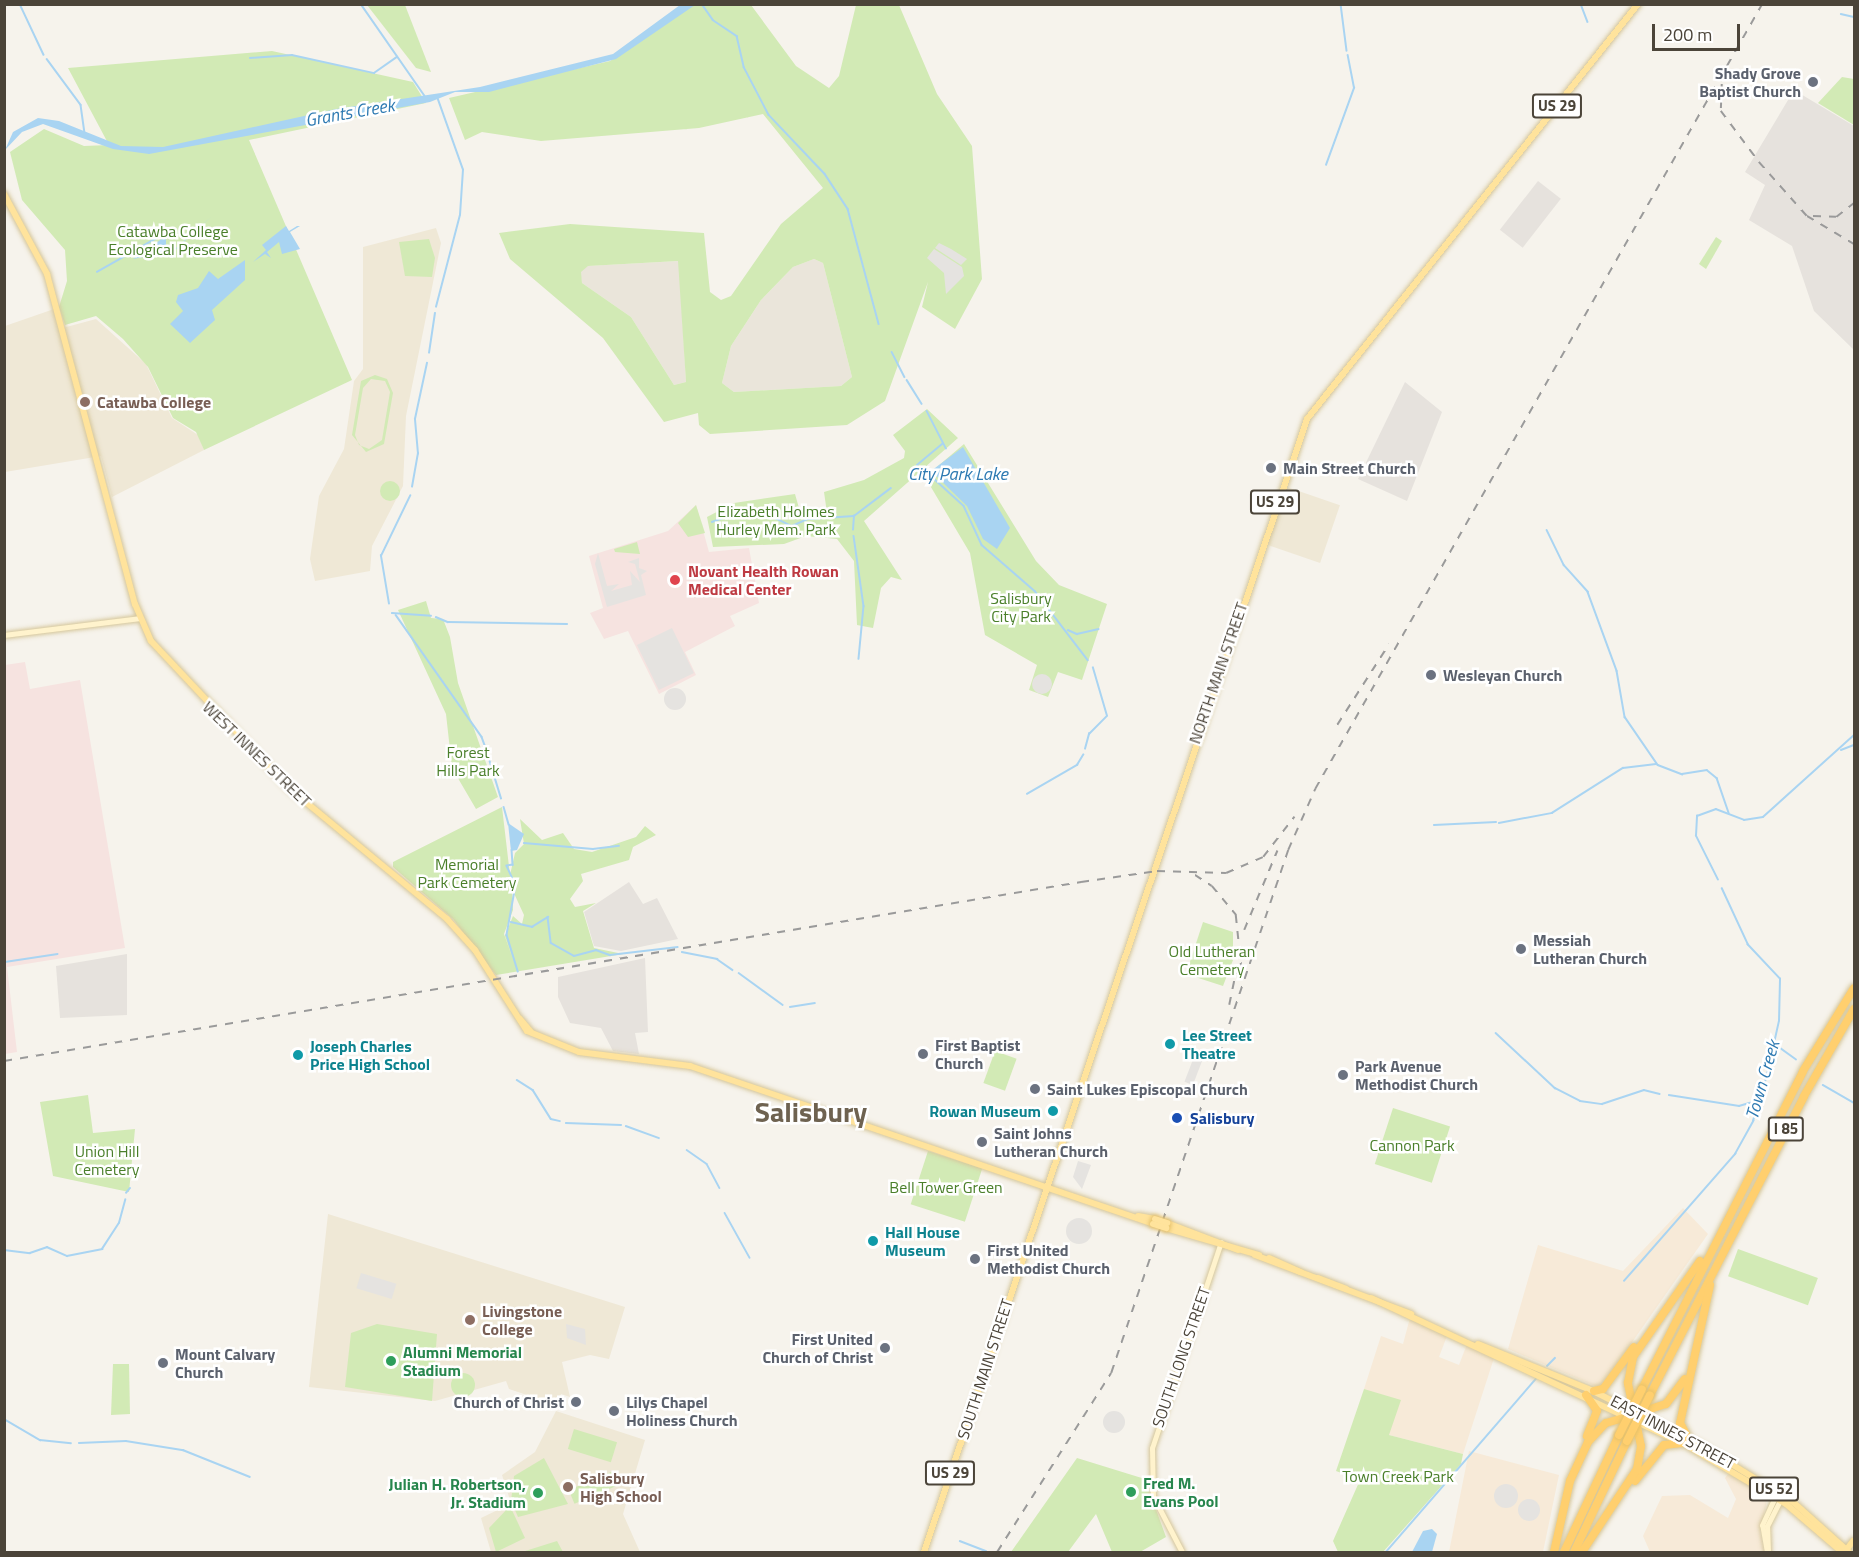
<!DOCTYPE html>
<style>
body{margin:0}
#map{position:relative;width:1859px;height:1557px;overflow:hidden;background:#f6f3ec;font-family:"Titillium Web",sans-serif}
div>[style]{position:absolute}
.residential>*{inset:0;background:#eae5da}
.commercial>*{inset:0;background:#f7ead8}
.industrial>*{inset:0;background:#e6e2dd;transform-origin:0 0}
.education>*{inset:0;background:#efe8d6;transform-origin:0 0}
.medical>*{inset:0;background:#f6e3e0}
.green>*{inset:0;background:#d2eab5;transform-origin:0 0}
.round{border-radius:50%}
.parking>*{inset:0;background:#e5e3e0;transform-origin:0 0}
.water>*{inset:0;background:#a9d4f2}
.stream>*{height:1.5px;margin:-0.75px;padding:0 0.75px;transform-origin:0.75px;border-radius:0.75px;background:#a9d4f2}
.roads{filter:drop-shadow(0 0 2px #d6c79b) drop-shadow(0 0 2px #d6c79b)}
.secondary>*{height:5px;margin:-2.5px;padding:0 2.5px;transform-origin:2.5px;border-radius:2.5px;background:#fff3cd}
.primary>*{height:6px;margin:-3px;padding:0 3px;transform-origin:3px;border-radius:3px;background:#ffe39c}
.highway>*{height:8px;margin:-4px;padding:0 4px;transform-origin:4px;border-radius:4px;background:#ffcf6e}
.rail>*{height:1.5px;margin-top:-0.75px;transform-origin:0;background:repeating-linear-gradient(90deg,#9a9a9a 0 8px,transparent 0 16px)}
.bridges{filter:drop-shadow(0 0 2px #e6c16a) drop-shadow(0 0 2px #e6c16a)}
.primary-bridge>*{height:6px;margin:-3px;padding:0 3px;transform-origin:3px;border-radius:3px;background:#ffe39c}
.highway-bridge>*{height:8px;margin:-4px;padding:0 4px;transform-origin:4px;border-radius:4px;background:#ffcf6e}
.dots>*{width:16px;height:16px;translate:-50% -50%;box-sizing:border-box;border:3px solid #fff;border-radius:50%}
span{translate:-50% -50%;white-space:nowrap;text-align:center;line-height:1.15;-webkit-text-stroke:5px #fff;paint-order:stroke}
.shield-label span{padding:2px 4px;background:#fff;border:2px solid;border-radius:4px;-webkit-text-stroke-width:0}
.shield-label{font-size:15px;color:#4b4439;font-weight:700}
.worship-label{font-size:16px;color:#5b616d;font-weight:700}
.right{translate:-100% -50%;text-align:right}
.left{translate:0 -50%;text-align:left}
.park-label{font-size:16px;color:#4a7f2a}
.education-label{font-size:16px;color:#785e54;font-weight:700}
.health-label{font-size:16px;color:#be3a42;font-weight:700}
.street-label{font-size:16px;color:#4b4439}
.culture-label{font-size:16px;color:#0d838f;font-weight:700}
.transit-label{font-size:16px;color:#164399;font-weight:700}
.leisure-label{font-size:16px;color:#27864d;font-weight:700}
.water-label{font-size:18px;color:#2e7ab2;font-style:italic}
.town-label{font-size:28px;color:#6e6250;font-weight:700}
.frame{position:absolute;inset:0;border:6px solid #4b4439;pointer-events:none}
.scale{position:absolute;left:1652px;top:24px;width:88px;height:27px;box-sizing:border-box;border:3px solid #4b4439;border-top:0;padding-left:8px;font-size:18px;line-height:21px;white-space:nowrap;color:#4b4439;-webkit-text-stroke:4px #fff;paint-order:stroke}
</style>
<div id="map">
<div class="residential">
<i style="clip-path:polygon(814px 259px,823px 263px,852px 377px,841px 386px,734px 392px,722px 383px,731px 346px,761px 300px,793px 267px)"></i>
<i style="clip-path:polygon(679px 261px,686px 382px,674px 385px,631px 317px,582px 283px,580px 272px,587px 266px)"></i>
</div>
<div class="commercial">
<i style="clip-path:polygon(1683px 1208px,1708px 1234px,1600px 1388px,1508px 1349px,1538px 1245px,1623px 1271px)"></i>
<i style="clip-path:polygon(1411px 1314px,1447px 1336px,1439px 1357px,1459px 1365px,1467px 1344px,1494px 1358px,1463px 1454px,1389px 1435px,1364px 1389px,1381px 1336px,1403px 1344px)"></i>
<i style="clip-path:polygon(1469px 1451px,1559px 1475px,1543px 1552px,1449px 1552px)"></i>
<i style="clip-path:polygon(1729px 1473px,1768px 1496px,1760px 1531px,1764px 1552px,1650px 1552px,1643px 1536px,1662px 1496px,1690px 1495px,1728px 1518px,1736px 1499px,1725px 1478px)"></i>
</div>
<div class="industrial">
<i style="clip-path:polygon(1794px 90px,1854px 126px,1854px 350px,1814px 311px,1792px 246px,1749px 220px,1765px 185px,1745px 172px)"></i>
<i style="left:1538px;top:181px;width:29px;height:62px;rotate:38deg"></i>
<i style="clip-path:polygon(1405px 382px,1442px 412px,1407px 501px,1358px 479px)"></i>
<i style="clip-path:polygon(629px 882px,643px 904px,657px 898px,678px 939px,621px 951px,594px 946px,584px 912px)"></i>
<i style="clip-path:polygon(127px 954px,127px 1015px,60px 1018px,56px 966px)"></i>
<i style="clip-path:polygon(645px 958px,648px 1032px,635px 1033px,639px 1054px,613px 1051px,601px 1028px,570px 1023px,558px 997px,558px 977px)"></i>
</div>
<div class="education">
<i style="clip-path:polygon(436px 228px,441px 243px,406px 416px,403px 486px,372px 546px,370px 571px,315px 581px,310px 559px,319px 496px,344px 449px,354px 381px,363px 369px,363px 247px)"></i>
<i style="clip-path:polygon(57px 308px,59px 329px,96px 319px,146px 364px,172px 418px,198px 435px,204px 450px,112px 497px,101px 456px,5px 472px,5px 326px)"></i>
<i style="left:1287px;top:487px;width:56px;height:61px;rotate:19deg"></i>
<i style="clip-path:polygon(328px 1214px,625px 1307px,609px 1359px,590px 1355px,562px 1362px,570px 1397px,561px 1394px,557px 1405px,509px 1389px,506px 1381px,435px 1401px,309px 1387px)"></i>
<i style="clip-path:polygon(556px 1411px,645px 1440px,623px 1514px,640px 1552px,491px 1552px,481px 1518px,506px 1506px,510px 1500px,502px 1475px,535px 1452px)"></i>
</div>
<div class="medical">
<i style="clip-path:polygon(696px 505px,709px 552px,749px 548px,759px 603px,730px 616px,735px 626px,685px 652px,696px 675px,659px 694px,628px 631px,604px 639px,590px 613px,603px 608px,589px 556px,668px 531px)"></i>
<i style="clip-path:polygon(25px 662px,30px 689px,80px 680px,125px 948px,7px 967px,17px 1052px,5px 1054px,5px 665px)"></i>
</div>
<div class="green">
<i style="clip-path:polygon(evenodd,695px 4px,751px 5px,796px 66px,829px 88px,839px 76px,856px 5px,899px 5px,937px 94px,972px 146px,982px 279px,955px 329px,922px 307px,928px 282px,885px 401px,847px 425px,710px 434px,699px 425px,698px 413px,664px 422px,603px 338px,510px 259px,499px 233px,570px 224px,704px 233px,710px 292px,721px 300px,731px 296px,781px 224px,823px 188px,763px 114px,699px 128px,541px 141px,482px 132px,465px 140px,449px 98px,610px 61px,695px 4px,814px 259px,823px 263px,852px 377px,841px 386px,734px 392px,722px 383px,731px 346px,761px 300px,793px 267px,814px 259px,695px 4px,678px 261px,686px 382px,674px 385px,631px 317px,582px 283px,581px 272px,588px 266px,678px 261px)"></i>
<i style="clip-path:polygon(367px 5px,405px 5px,431px 72px,416px 68px)"></i>
<i style="clip-path:polygon(272px 51px,413px 82px,426px 103px,249px 140px,352px 380px,204px 450px,196px 432px,173px 418px,148px 367px,123px 339px,96px 316px,65px 325px,59px 307px,67px 281px,65px 250px,22px 200px,10px 152px,44px 129px,84px 146px,109px 145px,68px 68px)"></i>
<i style="clip-path:polygon(1842px 77px,1854px 79px,1854px 125px,1818px 103px)"></i>
<i style="clip-path:polygon(1716px 237px,1722px 241px,1706px 269px,1699px 264px)"></i>
<i style="clip-path:polygon(429px 239px,435px 258px,432px 277px,405px 276px,399px 242px)"></i>
<i style="clip-path:polygon(evenodd,375px 375px,387px 379px,393px 393px,384px 444px,366px 452px,352px 435px,361px 381px,375px 375px,371px 379px,385px 381px,390px 392px,382px 440px,369px 449px,359px 445px,355px 435px,363px 388px,371px 379px)"></i>
<i style="clip-path:polygon(927px 409px,958px 438px,864px 521px,902px 580px,891px 577px,881px 588px,873px 628px,857px 625px,854px 561px,837px 539px,806px 536px,784px 544px,713px 547px,707px 517px,734px 503px,795px 494px,801px 515px,827px 513px,824px 492px,864px 480px,904px 458px,905px 451px,893px 435px)"></i>
<i style="clip-path:polygon(964px 444px,1036px 561px,1059px 585px,1107px 604px,1082px 680px,1058px 672px,1048px 697px,1029px 690px,1037px 665px,985px 635px,970px 553px,925px 477px)"></i>
<i class="round" style="left:380px;top:481px;width:20px;height:20px"></i>
<i style="clip-path:polygon(696px 505px,705px 533px,688px 537px,678px 523px)"></i>
<i style="clip-path:polygon(637px 542px,640px 554px,615px 552px,614px 549px)"></i>
<i style="clip-path:polygon(426px 601px,431px 618px,443px 619px,450px 637px,458px 683px,498px 797px,476px 809px,452px 768px,446px 714px,398px 610px)"></i>
<i style="clip-path:polygon(evenodd,502px 807px,510px 875px,515px 853px,524px 844px,520px 819px,542px 840px,563px 833px,574px 849px,592px 852px,636px 837px,645px 826px,656px 835px,633px 847px,629px 860px,581px 874px,583px 881px,570px 899px,575px 907px,596px 903px,583px 911px,594px 948px,623px 954px,496px 975px,453px 919px,393px 867px,393px 862px,502px 807px,512px 889px,524px 915px,522px 924px,513px 916px,505px 936px,514px 962px,504px 934px,513px 910px,512px 889px)"></i>
<i style="clip-path:polygon(1203px 922px,1233px 932px,1233px 960px,1223px 986px,1186px 974px)"></i>
<i style="left:995px;top:1051px;width:23px;height:34px;rotate:20deg"></i>
<i style="clip-path:polygon(88px 1095px,93px 1133px,135px 1129px,129px 1192px,53px 1176px,40px 1102px)"></i>
<i style="left:1393px;top:1108px;width:60px;height:59px;rotate:18deg"></i>
<i style="left:928px;top:1151px;width:57px;height:56px;rotate:18deg"></i>
<i style="left:1738px;top:1249px;width:85px;height:29px;rotate:20deg"></i>
<i style="clip-path:polygon(377px 1324px,437px 1334px,432px 1401px,345px 1387px,351px 1333px)"></i>
<i style="clip-path:polygon(113px 1364px,129px 1364px,130px 1414px,111px 1415px)"></i>
<i class="round" style="left:451px;top:1373px;width:24px;height:24px"></i>
<i style="clip-path:polygon(1364px 1389px,1401px 1400px,1389px 1435px,1463px 1454px,1461px 1464px,1383px 1552px,1338px 1552px,1333px 1541px,1360px 1480px,1336px 1471px)"></i>
<i style="left:574px;top:1429px;width:45px;height:21px;rotate:17deg"></i>
<i style="clip-path:polygon(544px 1458px,568px 1504px,518px 1517px,511px 1501px,514px 1476px)"></i>
<i style="clip-path:polygon(1077px 1458px,1145px 1479px,1166px 1537px,1140px 1552px,1112px 1552px,1096px 1514px,1068px 1552px,1011px 1552px)"></i>
<i style="left:611px;top:1472px;width:15px;height:46px;rotate:67deg"></i>
<i style="clip-path:polygon(510px 1506px,525px 1538px,496px 1552px,489px 1528px)"></i>
<i style="clip-path:polygon(557px 1541px,563px 1552px,522px 1552px)"></i>
</div>
<div class="parking">
<i style="clip-path:polygon(939px 243px,951px 249px,967px 259px,961px 265px,935px 248px)"></i>
<i style="clip-path:polygon(934px 249px,962px 267px,964px 276px,946px 294px,944px 273px,927px 258px)"></i>
<i style="clip-path:polygon(598px 553px,607px 586px,619px 584px,611px 591px,632px 585px,630px 571px,640px 582px,635px 564px,628px 562px,639px 558px,639px 568px,647px 571px,641px 575px,646px 595px,607px 607px,595px 564px)"></i>
<i style="left:672px;top:628px;width:50px;height:39px;rotate:64deg"></i>
<i class="round" style="left:1032px;top:674px;width:20px;height:20px"></i>
<i class="round" style="left:664px;top:688px;width:22px;height:22px"></i>
<i style="left:1197px;top:1049px;width:9px;height:35px;rotate:21deg"></i>
<i style="clip-path:polygon(1078px 1161px,1091px 1165px,1082px 1189px,1073px 1177px)"></i>
<i class="round" style="left:1066px;top:1218px;width:26px;height:26px"></i>
<i style="left:361px;top:1273px;width:37px;height:16px;rotate:17deg"></i>
<i style="clip-path:polygon(566px 1324px,585px 1329px,586px 1345px,567px 1338px)"></i>
<i class="round" style="left:1103px;top:1411px;width:22px;height:22px"></i>
<i class="round" style="left:1494px;top:1484px;width:24px;height:24px"></i>
<i class="round" style="left:1518px;top:1499px;width:22px;height:22px"></i>
</div>
<div class="water">
<i style="clip-path:polygon(680px 5px,695px 5px,616px 59px,489px 92px,455px 92px,430px 102px,149px 154px,113px 149px,43px 124px,22px 132px,5px 150px,13px 132px,38px 118px,59px 121px,121px 146px,163px 147px,336px 109px,480px 87px,613px 54px)"></i>
<i style="clip-path:polygon(212px 216px,174px 251px,133px 259px,166px 236px,166px 245px,175px 249px)"></i>
<i style="clip-path:polygon(286px 226px,289px 231px,297px 226px,300px 226px,290px 232px,300px 249px,282px 254px,279px 242px,267px 252px,271px 258px,265px 254px,253px 262px,266px 250px,262px 245px)"></i>
<i style="clip-path:polygon(245px 260px,245px 280px,212px 310px,215px 320px,190px 343px,170px 324px,183px 311px,176px 302px,178px 295px,198px 288px,209px 271px,218px 279px)"></i>
<i style="clip-path:polygon(963px 447px,1010px 528px,997px 549px,983px 539px,967px 506px,931px 471px)"></i>
<i style="clip-path:polygon(508px 823px,524px 834px,517px 850px,511px 851px)"></i>
<i style="clip-path:polygon(1432px 1529px,1437px 1534px,1432px 1552px,1412px 1552px,1423px 1531px)"></i>
</div>
<div class="stream">
<i style="left:20px;top:4px;width:56px;rotate:64.8deg"></i>
<i style="left:361px;top:4px;width:112px;rotate:55.2deg"></i>
<i style="left:702px;top:4px;width:19px;rotate:55deg"></i>
<i style="left:713px;top:20px;width:29px;rotate:34deg"></i>
<i style="left:737px;top:36px;width:32px;rotate:77deg"></i>
<i style="left:744px;top:67px;width:54px;rotate:62.5deg"></i>
<i style="left:769px;top:115px;width:81px;rotate:46.5deg"></i>
<i style="left:825px;top:174px;width:42px;rotate:56.7deg"></i>
<i style="left:848px;top:209px;width:119px;rotate:74.9deg"></i>
<i style="left:1341px;top:4px;width:47px;rotate:82.7deg"></i>
<i style="left:1581px;top:4px;width:19px;rotate:69deg"></i>
<i style="left:1841px;top:14px;width:13px;rotate:13deg"></i>
<i style="left:250px;top:58px;width:42px;rotate:-4.1deg"></i>
<i style="left:292px;top:55px;width:84px;rotate:12.4deg"></i>
<i style="left:374px;top:73px;width:28px;rotate:-35deg"></i>
<i style="left:47px;top:59px;width:57px;rotate:53.5deg"></i>
<i style="left:81px;top:105px;width:29px;rotate:82deg"></i>
<i style="left:1326px;top:165px;width:82px;rotate:-70deg"></i>
<i style="left:1354px;top:88px;width:33px;rotate:-101deg"></i>
<i style="left:97px;top:272px;width:85px;rotate:-29.6deg"></i>
<i style="left:436px;top:307px;width:95px;rotate:-75.4deg"></i>
<i style="left:460px;top:215px;width:45px;rotate:-86.2deg"></i>
<i style="left:463px;top:170px;width:77px;rotate:-109.6deg"></i>
<i style="left:892px;top:352px;width:28px;rotate:63deg"></i>
<i style="left:429px;top:353px;width:40px;rotate:-81.5deg"></i>
<i style="left:907px;top:380px;width:28px;rotate:58deg"></i>
<i style="left:927px;top:411px;width:42px;rotate:62.8deg"></i>
<i style="left:917px;top:465px;width:33px;rotate:-40deg"></i>
<i style="left:929px;top:474px;width:47px;rotate:42.4deg"></i>
<i style="left:964px;top:506px;width:43px;rotate:65.2deg"></i>
<i style="left:982px;top:545px;width:70px;rotate:41deg"></i>
<i style="left:1035px;top:591px;width:87px;rotate:52.5deg"></i>
<i style="left:412px;top:487px;width:34px;rotate:-80deg"></i>
<i style="left:418px;top:454px;width:35px;rotate:-95deg"></i>
<i style="left:415px;top:419px;width:57px;rotate:-77.9deg"></i>
<i style="left:712px;top:522px;width:23px;rotate:-20deg"></i>
<i style="left:734px;top:514px;width:35px;rotate:2deg"></i>
<i style="left:769px;top:515px;width:25px;rotate:26deg"></i>
<i style="left:792px;top:526px;width:17px;rotate:-24deg"></i>
<i style="left:808px;top:519px;width:46px;rotate:-3.7deg"></i>
<i style="left:853px;top:530px;width:14px;rotate:-86deg"></i>
<i style="left:854px;top:516px;width:46px;rotate:-37.1deg"></i>
<i style="left:1547px;top:530px;width:39px;rotate:64deg"></i>
<i style="left:1564px;top:565px;width:36px;rotate:48deg"></i>
<i style="left:1588px;top:592px;width:84px;rotate:69.8deg"></i>
<i style="left:1617px;top:671px;width:47px;rotate:80.1deg"></i>
<i style="left:1625px;top:717px;width:58px;rotate:55.5deg"></i>
<i style="left:1658px;top:765px;width:26px;rotate:21deg"></i>
<i style="left:1682px;top:774px;width:25px;rotate:-9deg"></i>
<i style="left:1707px;top:770px;width:13px;rotate:39deg"></i>
<i style="left:1717px;top:778px;width:37px;rotate:71deg"></i>
<i style="left:854px;top:536px;width:71px;rotate:81.9deg"></i>
<i style="left:864px;top:606px;width:53px;rotate:95.4deg"></i>
<i style="left:389px;top:604px;width:49px;rotate:-99.5deg"></i>
<i style="left:381px;top:556px;width:67px;rotate:-64.2deg"></i>
<i style="left:392px;top:613px;width:39px;rotate:4deg"></i>
<i style="left:396px;top:615px;width:149px;rotate:54.8deg"></i>
<i style="left:482px;top:737px;width:20px;rotate:70deg"></i>
<i style="left:436px;top:617px;width:13px;rotate:23deg"></i>
<i style="left:448px;top:622px;width:119px;rotate:1deg"></i>
<i style="left:1068px;top:630px;width:10px;rotate:24deg"></i>
<i style="left:1077px;top:634px;width:22px;rotate:-13deg"></i>
<i style="left:1085px;top:749px;width:16px;rotate:-75deg"></i>
<i style="left:1089px;top:734px;width:25px;rotate:-45deg"></i>
<i style="left:1107px;top:716px;width:50px;rotate:-106.3deg"></i>
<i style="left:1841px;top:750px;width:14px;rotate:-21deg"></i>
<i style="left:490px;top:761px;width:39px;rotate:73deg"></i>
<i style="left:1027px;top:794px;width:58px;rotate:-30.1deg"></i>
<i style="left:1077px;top:765px;width:12px;rotate:-59deg"></i>
<i style="left:504px;top:807px;width:18px;rotate:74deg"></i>
<i style="left:1499px;top:823px;width:54px;rotate:-10.7deg"></i>
<i style="left:1552px;top:813px;width:84px;rotate:-32.4deg"></i>
<i style="left:1623px;top:768px;width:33px;rotate:-7deg"></i>
<i style="left:1434px;top:825px;width:62px;rotate:-2.8deg"></i>
<i style="left:524px;top:843px;width:69px;rotate:5deg"></i>
<i style="left:593px;top:849px;width:26px;rotate:-7deg"></i>
<i style="left:512px;top:850px;width:15px;rotate:86deg"></i>
<i style="left:513px;top:865px;width:6px;rotate:171deg"></i>
<i style="left:507px;top:866px;width:21px;rotate:65deg"></i>
<i style="left:516px;top:885px;width:51px;rotate:100.2deg"></i>
<i style="left:507px;top:935px;width:38px;rotate:73deg"></i>
<i style="left:1718px;top:880px;width:49px;rotate:-116.6deg"></i>
<i style="left:1696px;top:836px;width:20px;rotate:-87deg"></i>
<i style="left:1697px;top:816px;width:20px;rotate:-20deg"></i>
<i style="left:1716px;top:809px;width:30px;rotate:21deg"></i>
<i style="left:1744px;top:820px;width:19px;rotate:-9deg"></i>
<i style="left:1763px;top:817px;width:122px;rotate:-42deg"></i>
<i style="left:511px;top:922px;width:22px;rotate:13deg"></i>
<i style="left:532px;top:927px;width:19px;rotate:-32deg"></i>
<i style="left:548px;top:917px;width:26px;rotate:83deg"></i>
<i style="left:551px;top:943px;width:26px;rotate:29deg"></i>
<i style="left:574px;top:956px;width:23px;rotate:-15deg"></i>
<i style="left:596px;top:950px;width:15px;rotate:20deg"></i>
<i style="left:610px;top:955px;width:68px;rotate:-6.7deg"></i>
<i style="left:682px;top:952px;width:36px;rotate:11deg"></i>
<i style="left:717px;top:959px;width:19px;rotate:35deg"></i>
<i style="left:5px;top:962px;width:53px;rotate:-8.7deg"></i>
<i style="left:739px;top:973px;width:54px;rotate:36deg"></i>
<i style="left:790px;top:1007px;width:25px;rotate:-9deg"></i>
<i style="left:1496px;top:1033px;width:81px;rotate:43deg"></i>
<i style="left:1555px;top:1088px;width:28px;rotate:27deg"></i>
<i style="left:1580px;top:1101px;width:22px;rotate:8deg"></i>
<i style="left:1602px;top:1104px;width:44px;rotate:-18.4deg"></i>
<i style="left:1644px;top:1090px;width:16px;rotate:14deg"></i>
<i style="left:1775px;top:1044px;width:26px;rotate:36deg"></i>
<i style="left:517px;top:1080px;width:19px;rotate:32deg"></i>
<i style="left:533px;top:1090px;width:34px;rotate:58deg"></i>
<i style="left:551px;top:1119px;width:9px;rotate:13deg"></i>
<i style="left:1823px;top:1085px;width:36px;rotate:30deg"></i>
<i style="left:1669px;top:1095px;width:71px;rotate:8.9deg"></i>
<i style="left:1739px;top:1106px;width:22px;rotate:-16deg"></i>
<i style="left:566px;top:1123px;width:55px;rotate:2.1deg"></i>
<i style="left:626px;top:1126px;width:35px;rotate:20deg"></i>
<i style="left:687px;top:1150px;width:24px;rotate:35deg"></i>
<i style="left:707px;top:1164px;width:27px;rotate:62deg"></i>
<i style="left:126px;top:1193px;width:6px;rotate:-51deg"></i>
<i style="left:725px;top:1213px;width:51px;rotate:60.9deg"></i>
<i style="left:4px;top:1250px;width:26px;rotate:7deg"></i>
<i style="left:30px;top:1253px;width:18px;rotate:-19deg"></i>
<i style="left:47px;top:1247px;width:22px;rotate:24deg"></i>
<i style="left:67px;top:1256px;width:36px;rotate:-11deg"></i>
<i style="left:102px;top:1249px;width:31px;rotate:-57deg"></i>
<i style="left:119px;top:1223px;width:24px;rotate:-75deg"></i>
<i style="left:1624px;top:1281px;width:169px;rotate:-48.8deg"></i>
<i style="left:1735px;top:1154px;width:38px;rotate:-61deg"></i>
<i style="left:1753px;top:1121px;width:48px;rotate:-73.1deg"></i>
<i style="left:1767px;top:1075px;width:55px;rotate:-77.5deg"></i>
<i style="left:1779px;top:1021px;width:42px;rotate:-88.6deg"></i>
<i style="left:1780px;top:979px;width:47px;rotate:-133.3deg"></i>
<i style="left:1748px;top:945px;width:62px;rotate:-114.9deg"></i>
<i style="left:1547px;top:1366px;width:11px;rotate:-45deg"></i>
<i style="left:4px;top:1419px;width:42px;rotate:30.3deg"></i>
<i style="left:40px;top:1440px;width:31px;rotate:6deg"></i>
<i style="left:79px;top:1443px;width:47px;rotate:-2.4deg"></i>
<i style="left:126px;top:1441px;width:58px;rotate:9deg"></i>
<i style="left:183px;top:1450px;width:72px;rotate:21.9deg"></i>
<i style="left:960px;top:1541px;width:28px;rotate:21deg"></i>
<i style="left:1386px;top:1552px;width:229px;rotate:-49.1deg"></i>
</div>
<div class="roads">
<div class="secondary">
<i style="left:4px;top:635px;width:137px;rotate:-7.1deg"></i>
<i style="left:1768px;top:1551px;width:25px;rotate:-92deg"></i>
<i style="left:1767px;top:1526px;width:31px;rotate:-63deg"></i>
<i style="left:1182px;top:1552px;width:63px;rotate:-117.4deg"></i>
<i style="left:1153px;top:1496px;width:48px;rotate:-91.2deg"></i>
<i style="left:1152px;top:1448px;width:217px;rotate:-71.5deg"></i>
<i style="left:1767px;top:1552px;width:27px;rotate:-100deg"></i>
<i style="left:1762px;top:1525px;width:33px;rotate:-65deg"></i>
</div>
<div class="primary">
<i style="left:4px;top:194px;width:91px;rotate:61.7deg"></i>
<i style="left:47px;top:274px;width:342px;rotate:75.1deg"></i>
<i style="left:135px;top:604px;width:40px;rotate:66.6deg"></i>
<i style="left:151px;top:641px;width:203px;rotate:46.8deg"></i>
<i style="left:290px;top:789px;width:204px;rotate:39.6deg"></i>
<i style="left:447px;top:919px;width:42px;rotate:47.9deg"></i>
<i style="left:475px;top:950px;width:96px;rotate:57.3deg"></i>
<i style="left:527px;top:1031px;width:56px;rotate:22deg"></i>
<i style="left:579px;top:1052px;width:112px;rotate:7.2deg"></i>
<i style="left:690px;top:1066px;width:489px;rotate:18.8deg"></i>
<i style="left:520px;top:1019px;width:17px;rotate:50deg"></i>
<i style="left:1138px;top:1216px;width:17px;rotate:10deg"></i>
<i style="left:1167px;top:1223px;width:76px;rotate:20.8deg"></i>
<i style="left:1166px;top:1228px;width:97px;rotate:16.2deg"></i>
<i style="left:1255px;top:1255px;width:167px;rotate:20.7deg"></i>
<i style="left:1269px;top:1258px;width:35px;rotate:24deg"></i>
<i style="left:1318px;top:1278px;width:30px;rotate:21deg"></i>
<i style="left:1371px;top:1298px;width:348px;rotate:25deg"></i>
<i style="left:1686px;top:1445px;width:116px;rotate:30.5deg"></i>
<i style="left:1786px;top:1504px;width:74px;rotate:40.6deg"></i>
<i style="left:1478px;top:1344px;width:124px;rotate:22.2deg"></i>
<i style="left:1593px;top:1391px;width:122px;rotate:26.8deg"></i>
<i style="left:1702px;top:1446px;width:107px;rotate:31.6deg"></i>
<i style="left:1793px;top:1502px;width:75px;rotate:41.8deg"></i>
<i style="left:1847px;top:1549px;width:10px;rotate:-53deg"></i>
<i style="left:924px;top:1552px;width:1196px;rotate:-71.32deg"></i>
<i style="left:1307px;top:419px;width:531px;rotate:-51.42deg"></i>
</div>
<div class="highway">
<i style="left:1642px;top:1389px;width:356px;rotate:-63.1deg"></i>
<i style="left:1803px;top:1071px;width:97px;rotate:-58.4deg"></i>
<i style="left:1594px;top:1391px;width:9px;rotate:-13deg"></i>
<i style="left:1603px;top:1389px;width:52px;rotate:-53.6deg"></i>
<i style="left:1586px;top:1395px;width:19px;rotate:55deg"></i>
<i style="left:1597px;top:1411px;width:27px;rotate:112deg"></i>
<i style="left:1650px;top:1395px;width:336px;rotate:-62.7deg"></i>
<i style="left:1804px;top:1096px;width:100px;rotate:-60.1deg"></i>
<i style="left:1634px;top:1412px;width:30px;rotate:-102deg"></i>
<i style="left:1628px;top:1383px;width:26px;rotate:-79deg"></i>
<i style="left:1633px;top:1357px;width:117px;rotate:-55.1deg"></i>
<i style="left:1638px;top:1413px;width:29px;rotate:-18deg"></i>
<i style="left:1666px;top:1404px;width:31px;rotate:-53deg"></i>
<i style="left:1688px;top:1438px;width:17px;rotate:-118deg"></i>
<i style="left:1680px;top:1423px;width:141px;rotate:-77.7deg"></i>
<i style="left:1635px;top:1481px;width:46px;rotate:-51.1deg"></i>
<i style="left:1664px;top:1445px;width:18px;rotate:-6deg"></i>
<i style="left:1554px;top:1552px;width:73px;rotate:-77.3deg"></i>
<i style="left:1570px;top:1481px;width:43px;rotate:-65.2deg"></i>
<i style="left:1588px;top:1442px;width:26px;rotate:-47deg"></i>
<i style="left:1606px;top:1423px;width:29px;rotate:-16deg"></i>
<i style="left:1564px;top:1552px;width:129px;rotate:-64.8deg"></i>
<i style="left:1574px;top:1552px;width:123px;rotate:-64.5deg"></i>
<i style="left:1582px;top:1552px;width:100px;rotate:-56.5deg"></i>
<i style="left:1637px;top:1469px;width:23px;rotate:-80deg"></i>
<i style="left:1641px;top:1446px;width:29px;rotate:-102deg"></i>
</div>
</div>
<div class="rail">
<i style="left:1722px;top:84px;width:27px;rotate:92deg"></i>
<i style="left:1721px;top:111px;width:64px;rotate:53.3deg"></i>
<i style="left:1759px;top:162px;width:72px;rotate:48.4deg"></i>
<i style="left:1807px;top:216px;width:55px;rotate:30.8deg"></i>
<i style="left:1813px;top:216px;width:23px;rotate:2deg"></i>
<i style="left:1836px;top:217px;width:23px;rotate:-38deg"></i>
<i style="left:1337px;top:725px;width:96px;rotate:-57.3deg"></i>
<i style="left:1195px;top:875px;width:20px;rotate:33deg"></i>
<i style="left:1212px;top:886px;width:38px;rotate:50deg"></i>
<i style="left:1236px;top:915px;width:58px;rotate:84.1deg"></i>
<i style="left:1244px;top:930px;width:86px;rotate:-67.3deg"></i>
<i style="left:1229px;top:1005px;width:45px;rotate:-78.4deg"></i>
<i style="left:4px;top:1061px;width:1092px;rotate:-9.44deg"></i>
<i style="left:1081px;top:882px;width:77px;rotate:-8.2deg"></i>
<i style="left:1157px;top:871px;width:69px;rotate:1.7deg"></i>
<i style="left:1226px;top:873px;width:40px;rotate:-23.4deg"></i>
<i style="left:1263px;top:857px;width:51px;rotate:-52.2deg"></i>
<i style="left:997px;top:1552px;width:212px;rotate:-57.5deg"></i>
<i style="left:1111px;top:1373px;width:552px;rotate:-71.3deg"></i>
<i style="left:1288px;top:850px;width:67px;rotate:-66.1deg"></i>
<i style="left:1315px;top:789px;width:903px;rotate:-60.34deg"></i>
</div>
<div class="bridges">
<div class="primary-bridge">
<i style="left:1155px;top:1219px;width:13px;rotate:18deg"></i>
<i style="left:1153px;top:1224px;width:14px;rotate:17deg"></i>
</div>
<div class="highway-bridge">
<i style="left:1619px;top:1435px;width:51px;rotate:-63.4deg"></i>
<i style="left:1627px;top:1441px;width:51px;rotate:-63.4deg"></i>
</div>
</div>
<div class="dots">
<i style="left:1813px;top:82px;background:#6b7280"></i>
<i style="left:85px;top:402px;background:#8d6e63"></i>
<i style="left:1271px;top:468px;background:#6b7280"></i>
<i style="left:675px;top:580px;background:#e0444e"></i>
<i style="left:1431px;top:675px;background:#6b7280"></i>
<i style="left:1521px;top:949px;background:#6b7280"></i>
<i style="left:1170px;top:1044px;background:#0f9aa8"></i>
<i style="left:923px;top:1054px;background:#6b7280"></i>
<i style="left:298px;top:1055px;background:#0f9aa8"></i>
<i style="left:1343px;top:1075px;background:#6b7280"></i>
<i style="left:1035px;top:1089px;background:#6b7280"></i>
<i style="left:1053px;top:1111px;background:#0f9aa8"></i>
<i style="left:1177px;top:1118px;background:#1a4fb4"></i>
<i style="left:982px;top:1142px;background:#6b7280"></i>
<i style="left:873px;top:1241px;background:#0f9aa8"></i>
<i style="left:975px;top:1259px;background:#6b7280"></i>
<i style="left:470px;top:1320px;background:#8d6e63"></i>
<i style="left:885px;top:1348px;background:#6b7280"></i>
<i style="left:391px;top:1361px;background:#2e9e5b"></i>
<i style="left:163px;top:1363px;background:#6b7280"></i>
<i style="left:576px;top:1402px;background:#6b7280"></i>
<i style="left:614px;top:1411px;background:#6b7280"></i>
<i style="left:568px;top:1487px;background:#8d6e63"></i>
<i style="left:1131px;top:1492px;background:#2e9e5b"></i>
<i style="left:538px;top:1493px;background:#2e9e5b"></i>
</div>
<div class="shield-label">
<span style="left:1557px;top:106px">US 29</span>
<span style="left:1275px;top:502px">US 29</span>
<span style="left:1786px;top:1129px">I 85</span>
<span style="left:950px;top:1473px">US 29</span>
<span style="left:1774px;top:1489px">US 52</span>
</div>
<div class="worship-label">
<span class="right" style="left:1801px;top:82px">Shady Grove<br>Baptist Church</span>
<span class="left" style="left:1283px;top:468px">Main Street Church</span>
<span class="left" style="left:1443px;top:675px">Wesleyan Church</span>
<span class="left" style="left:1533px;top:949px">Messiah<br>Lutheran Church</span>
<span class="left" style="left:935px;top:1054px">First Baptist<br>Church</span>
<span class="left" style="left:1355px;top:1075px">Park Avenue<br>Methodist Church</span>
<span class="left" style="left:1047px;top:1089px">Saint Lukes Episcopal Church</span>
<span class="left" style="left:994px;top:1142px">Saint Johns<br>Lutheran Church</span>
<span class="left" style="left:987px;top:1259px">First United<br>Methodist Church</span>
<span class="right" style="left:873px;top:1348px">First United<br>Church of Christ</span>
<span class="left" style="left:175px;top:1363px">Mount Calvary<br>Church</span>
<span class="right" style="left:564px;top:1402px">Church of Christ</span>
<span class="left" style="left:626px;top:1411px">Lilys Chapel<br>Holiness Church</span>
</div>
<div class="park-label">
<span style="left:173px;top:240px">Catawba College<br>Ecological Preserve</span>
<span style="left:776px;top:520px">Elizabeth Holmes<br>Hurley Mem. Park</span>
<span style="left:1021px;top:607px">Salisbury<br>City Park</span>
<span style="left:468px;top:761px">Forest<br>Hills Park</span>
<span style="left:467px;top:873px">Memorial<br>Park Cemetery</span>
<span style="left:1212px;top:960px">Old Lutheran<br>Cemetery</span>
<span style="left:1412px;top:1145px">Cannon Park</span>
<span style="left:107px;top:1160px">Union Hill<br>Cemetery</span>
<span style="left:946px;top:1187px">Bell Tower Green</span>
<span style="left:1398px;top:1476px">Town Creek Park</span>
</div>
<div class="education-label">
<span class="left" style="left:97px;top:402px">Catawba College</span>
<span class="left" style="left:482px;top:1320px">Livingstone<br>College</span>
<span class="left" style="left:580px;top:1487px">Salisbury<br>High School</span>
</div>
<div class="health-label">
<span class="left" style="left:688px;top:580px">Novant Health Rowan<br>Medical Center</span>
</div>
<div class="street-label">
<span style="left:1218px;top:673px;rotate:-71deg">NORTH MAIN STREET</span>
<span style="left:257px;top:754px;rotate:44deg">WEST INNES STREET</span>
<span style="left:1181px;top:1357px;rotate:-71deg">SOUTH LONG STREET</span>
<span style="left:985px;top:1369px;rotate:-72deg">SOUTH MAIN STREET</span>
<span style="left:1673px;top:1432px;rotate:28deg">EAST INNES STREET</span>
</div>
<div class="culture-label">
<span class="left" style="left:1182px;top:1044px">Lee Street<br>Theatre</span>
<span class="left" style="left:310px;top:1055px">Joseph Charles<br>Price High School</span>
<span class="right" style="left:1041px;top:1111px">Rowan Museum</span>
<span class="left" style="left:885px;top:1241px">Hall House<br>Museum</span>
</div>
<div class="transit-label">
<span class="left" style="left:1190px;top:1118px">Salisbury</span>
</div>
<div class="leisure-label">
<span class="left" style="left:403px;top:1361px">Alumni Memorial<br>Stadium</span>
<span class="left" style="left:1143px;top:1492px">Fred M.<br>Evans Pool</span>
<span class="right" style="left:526px;top:1493px">Julian H. Robertson,<br>Jr. Stadium</span>
</div>
<div class="water-label">
<span style="left:350px;top:113px;rotate:-10deg">Grants Creek</span>
<span style="left:958px;top:474px">City Park Lake</span>
<span style="left:1763px;top:1080px;rotate:-74deg">Town Creek</span>
</div>
<div class="town-label">
<span style="left:811px;top:1112px">Salisbury</span>
</div>
<div class="frame"></div>
<div class="scale">200 m</div>
</div>
